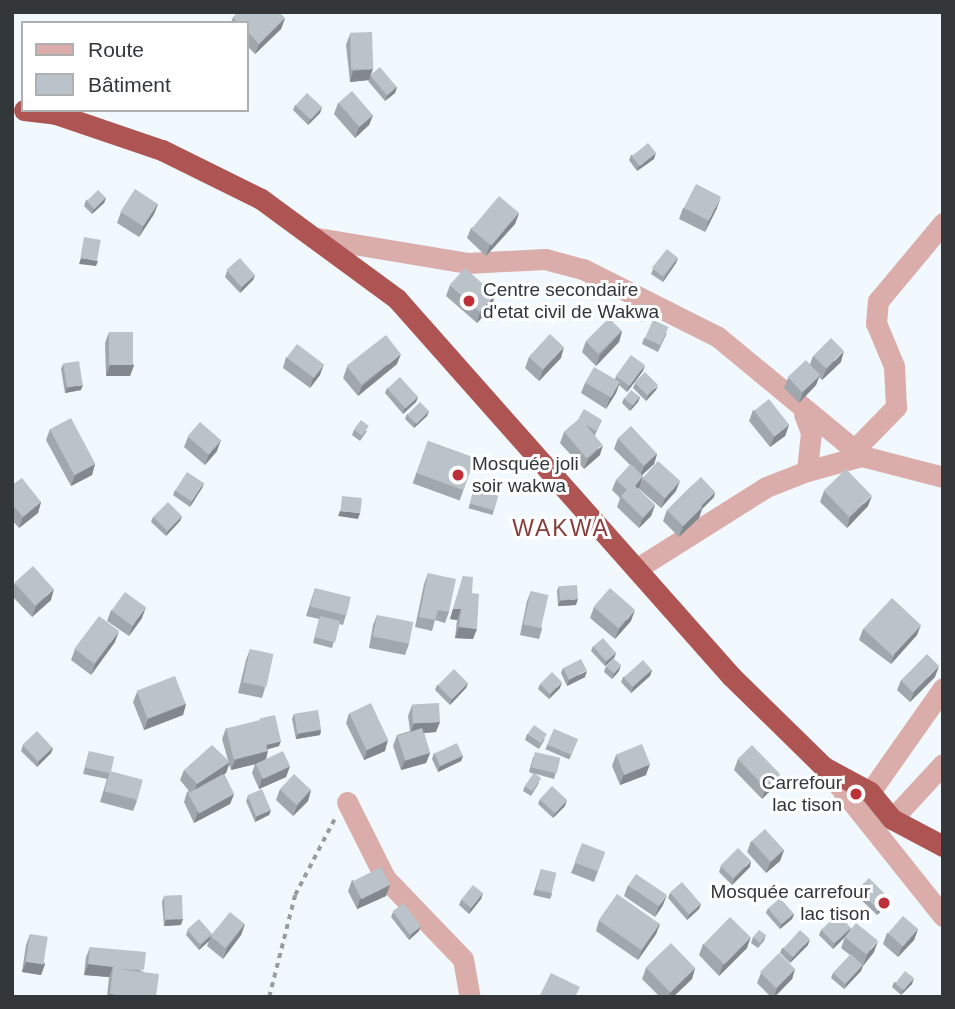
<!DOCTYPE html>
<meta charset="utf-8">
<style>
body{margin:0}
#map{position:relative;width:955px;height:1009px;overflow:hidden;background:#f1f9fe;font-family:Arial,sans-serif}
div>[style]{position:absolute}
.path>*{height:3.5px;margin-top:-1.75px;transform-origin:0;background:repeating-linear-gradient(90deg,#969ca0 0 5px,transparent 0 10px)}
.minor>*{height:21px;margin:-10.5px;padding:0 10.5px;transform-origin:10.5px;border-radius:10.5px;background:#daadaa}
.highway>*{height:21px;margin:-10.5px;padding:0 10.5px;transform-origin:10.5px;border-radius:10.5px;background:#ae5553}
.wall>*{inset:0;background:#a0a8ad;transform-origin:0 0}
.shaded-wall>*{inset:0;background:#82888d}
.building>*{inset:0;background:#bac3c9;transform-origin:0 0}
.dots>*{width:19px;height:19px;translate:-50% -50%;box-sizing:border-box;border:4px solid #fff;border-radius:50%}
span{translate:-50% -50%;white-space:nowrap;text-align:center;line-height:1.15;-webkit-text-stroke:6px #fff;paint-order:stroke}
.poi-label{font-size:19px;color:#33373a}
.left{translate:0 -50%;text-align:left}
.right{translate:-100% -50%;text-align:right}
.quarter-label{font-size:23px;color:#863e3c;letter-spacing:2px}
.frame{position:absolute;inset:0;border:14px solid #33373a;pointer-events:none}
.legend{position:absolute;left:21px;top:21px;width:228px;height:91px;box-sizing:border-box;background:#fff;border:2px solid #adafb0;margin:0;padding:9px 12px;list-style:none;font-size:21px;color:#33373a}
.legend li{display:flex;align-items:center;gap:14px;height:35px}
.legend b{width:35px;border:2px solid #adafb0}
</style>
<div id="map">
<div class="path">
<i style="left:269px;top:997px;width:105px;rotate:-75.7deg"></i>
<i style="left:295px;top:895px;width:85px;rotate:-62.5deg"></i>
</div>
<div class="minor">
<i style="left:318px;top:238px;width:151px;rotate:9.5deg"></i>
<i style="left:467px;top:263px;width:78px;rotate:-2.9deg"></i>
<i style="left:545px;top:259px;width:39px;rotate:15deg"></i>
<i style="left:583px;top:269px;width:151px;rotate:26.7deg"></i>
<i style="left:718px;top:337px;width:187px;rotate:39.6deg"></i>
<i style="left:804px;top:414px;width:19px;rotate:69deg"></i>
<i style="left:811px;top:432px;width:39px;rotate:96deg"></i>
<i style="left:853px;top:451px;width:62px;rotate:-45.7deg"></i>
<i style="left:896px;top:407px;width:41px;rotate:-92.8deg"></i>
<i style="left:894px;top:366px;width:47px;rotate:-112.7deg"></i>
<i style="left:876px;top:323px;width:22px;rotate:-85deg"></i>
<i style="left:878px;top:301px;width:102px;rotate:-50.2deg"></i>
<i style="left:636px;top:569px;width:154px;rotate:-32.2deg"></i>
<i style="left:766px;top:487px;width:44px;rotate:-21.3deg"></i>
<i style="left:807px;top:471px;width:57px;rotate:-15.3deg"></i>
<i style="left:862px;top:456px;width:84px;rotate:14.5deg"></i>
<i style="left:824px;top:767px;width:191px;rotate:51.4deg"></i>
<i style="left:870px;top:792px;width:127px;rotate:-54.9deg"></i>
<i style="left:347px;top:802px;width:85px;rotate:63.4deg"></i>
<i style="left:385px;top:878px;width:112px;rotate:46.1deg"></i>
<i style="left:463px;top:959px;width:39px;rotate:80deg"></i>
<i style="left:892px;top:819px;width:75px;rotate:-47.2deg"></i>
</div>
<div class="highway">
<i style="left:24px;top:110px;width:32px;rotate:7deg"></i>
<i style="left:56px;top:114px;width:112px;rotate:18.8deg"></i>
<i style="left:162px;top:150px;width:110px;rotate:26.3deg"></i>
<i style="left:261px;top:199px;width:169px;rotate:36.3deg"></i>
<i style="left:397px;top:299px;width:504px;rotate:48.46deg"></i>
<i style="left:731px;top:676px;width:130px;rotate:44.4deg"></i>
<i style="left:824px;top:767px;width:52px;rotate:28.5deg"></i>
<i style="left:870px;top:792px;width:35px;rotate:51deg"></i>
<i style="left:892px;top:819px;width:58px;rotate:27.9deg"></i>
</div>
<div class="wall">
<i style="clip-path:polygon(233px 17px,285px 18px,281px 29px,255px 54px,247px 46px,247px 23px,231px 23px)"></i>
<i style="clip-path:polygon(350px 34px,371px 75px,397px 87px,395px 93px,385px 101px,368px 81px,369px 80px,350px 82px,346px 45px)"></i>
<i style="clip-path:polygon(338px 103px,373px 115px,369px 125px,355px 138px,334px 114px)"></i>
<i style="clip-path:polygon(295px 105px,322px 107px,320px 113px,308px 125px,293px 110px)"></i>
<i style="clip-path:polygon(631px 155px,654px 159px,637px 171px,629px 160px)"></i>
<i style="clip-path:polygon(106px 198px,104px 203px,92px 214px,84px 206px,86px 200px)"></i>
<i style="clip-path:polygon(158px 204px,154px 214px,139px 237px,117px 223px,121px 212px)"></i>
<i style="clip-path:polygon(683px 208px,717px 208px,705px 232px,679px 219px)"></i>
<i style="clip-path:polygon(519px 213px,515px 224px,486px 256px,467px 238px,471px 228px)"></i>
<i style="clip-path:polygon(678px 258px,676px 263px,663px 282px,651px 274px,653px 269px)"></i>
<i style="clip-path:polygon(227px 271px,255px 275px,253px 280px,240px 293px,225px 277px)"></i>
<i style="clip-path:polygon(450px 285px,492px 306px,477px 323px,446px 296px)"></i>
<i style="clip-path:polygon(650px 309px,648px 314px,642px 322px,633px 316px,635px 311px)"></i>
<i style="clip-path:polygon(622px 331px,619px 342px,596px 366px,582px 352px,586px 341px)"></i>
<i style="clip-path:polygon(109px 332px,134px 365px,130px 376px,106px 376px,105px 343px)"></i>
<i style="clip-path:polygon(667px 333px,658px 352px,642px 344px,644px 338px)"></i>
<i style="clip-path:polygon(813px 356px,841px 362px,822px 380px,819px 377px,816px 385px,799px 403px,784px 388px,788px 378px,810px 364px)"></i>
<i style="clip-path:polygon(286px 357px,320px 375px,310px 388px,283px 368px)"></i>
<i style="clip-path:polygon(529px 357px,561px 358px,539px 381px,525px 368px)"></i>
<i style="clip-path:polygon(63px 364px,81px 390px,65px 393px,61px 369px)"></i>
<i style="clip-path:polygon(397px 364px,358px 396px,343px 378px,347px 367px)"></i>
<i style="clip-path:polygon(643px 371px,627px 392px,619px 385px,616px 393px,606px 409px,581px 393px,585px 383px,615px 379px,616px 376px)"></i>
<i style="clip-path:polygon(635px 383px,656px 390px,646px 401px,633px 388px)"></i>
<i style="clip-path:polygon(387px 388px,418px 397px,416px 402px,403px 414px,385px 393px)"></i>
<i style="clip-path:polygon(640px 397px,638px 402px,630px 411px,622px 403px,624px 398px)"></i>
<i style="clip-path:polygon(753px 410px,789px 425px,785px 436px,770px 447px,749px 421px)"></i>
<i style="clip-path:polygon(429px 411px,427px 416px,414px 428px,405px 419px,407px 414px)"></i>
<i style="clip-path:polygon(602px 420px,595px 435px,600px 455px,584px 469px,560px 443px,564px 432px)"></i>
<i style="clip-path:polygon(50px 429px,95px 464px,92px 475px,71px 486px,46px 440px)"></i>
<i style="clip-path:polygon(354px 430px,367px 431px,360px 441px,352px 435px)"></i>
<i style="clip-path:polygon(188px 437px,217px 451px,205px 465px,184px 447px)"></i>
<i style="clip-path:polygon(618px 438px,657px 454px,654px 464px,642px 475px,643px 476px,638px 489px,655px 505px,651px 516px,639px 528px,617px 507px,620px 498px,612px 490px,616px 480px,630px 465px,614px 449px)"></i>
<i style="left:428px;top:441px;width:50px;height:45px;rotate:20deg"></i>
<i style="clip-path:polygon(643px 478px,676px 491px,661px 508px,639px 489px)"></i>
<i style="clip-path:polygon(204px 483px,202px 488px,190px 507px,173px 495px,175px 490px)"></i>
<i style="clip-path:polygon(12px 485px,41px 502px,38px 513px,19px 528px,12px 520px)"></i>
<i style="left:474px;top:489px;width:25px;height:20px;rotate:16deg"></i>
<i style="clip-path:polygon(824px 491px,868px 506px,847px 528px,820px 502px)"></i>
<i style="clip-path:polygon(714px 497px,702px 509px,699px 518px,679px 537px,663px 521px,667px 510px)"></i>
<i style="clip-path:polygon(182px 516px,180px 521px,166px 536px,151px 522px,153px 517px)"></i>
<i style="clip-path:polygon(428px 573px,449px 612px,445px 623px,435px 620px,432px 631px,415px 627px,424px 584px)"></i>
<i style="clip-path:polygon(463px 576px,472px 593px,473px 639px,455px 638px,457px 620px,450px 619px)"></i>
<i style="clip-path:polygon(15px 583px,51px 600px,32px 617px,12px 596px,12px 590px)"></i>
<i style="clip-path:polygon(559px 586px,576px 605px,558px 606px,557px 591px)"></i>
<i style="clip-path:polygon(315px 588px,346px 615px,343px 625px,339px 624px,332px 648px,313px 643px,319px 619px,306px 616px)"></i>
<i style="clip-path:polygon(531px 591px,542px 629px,539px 639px,520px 635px,527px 601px)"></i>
<i style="clip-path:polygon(594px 607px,631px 621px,615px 639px,590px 618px)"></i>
<i style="clip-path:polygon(111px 610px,142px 618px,129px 636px,107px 621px)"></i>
<i style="clip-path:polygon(377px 615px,409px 644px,405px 655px,369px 648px,373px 625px)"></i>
<i style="clip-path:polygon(863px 629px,917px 635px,891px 664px,859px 640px)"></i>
<i style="clip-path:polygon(115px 642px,91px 675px,71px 660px,75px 649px)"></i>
<i style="clip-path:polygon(593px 646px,616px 653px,614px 658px,605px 666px,591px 651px)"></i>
<i style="clip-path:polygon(250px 649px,265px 688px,262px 698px,238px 693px,246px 660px)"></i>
<i style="clip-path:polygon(606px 666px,619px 671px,612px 679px,604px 672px)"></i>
<i style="clip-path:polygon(563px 668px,585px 677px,567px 686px,561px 673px)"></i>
<i style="clip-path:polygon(652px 670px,650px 676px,631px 693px,621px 682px,623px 677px)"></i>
<i style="clip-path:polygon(935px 677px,910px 702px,897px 690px,901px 680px)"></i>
<i style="clip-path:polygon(468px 683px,466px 688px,450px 705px,435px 690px,437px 685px)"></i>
<i style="clip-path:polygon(540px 684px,560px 688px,549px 699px,538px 689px)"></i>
<i style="clip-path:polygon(137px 692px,186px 704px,183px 715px,144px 730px,133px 702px)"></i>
<i style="clip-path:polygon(412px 705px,436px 732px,424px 733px,430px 753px,426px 763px,401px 770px,393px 746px,397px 735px,410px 731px,408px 716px)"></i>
<i style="clip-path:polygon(349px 713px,385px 751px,364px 760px,346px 723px)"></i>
<i style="clip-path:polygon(294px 714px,321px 730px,320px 735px,296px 739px,292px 719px)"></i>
<i style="clip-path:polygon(226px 728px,279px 746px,268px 749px,266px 759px,290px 766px,286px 777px,259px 789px,252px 773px,255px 764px,231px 770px,229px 764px,226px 773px,224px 774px,234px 794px,230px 804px,194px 823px,184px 802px,187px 792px,189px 791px,180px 780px,184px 770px,228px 760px,222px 739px)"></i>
<i style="left:554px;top:729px;width:26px;height:22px;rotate:23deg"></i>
<i style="clip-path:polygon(527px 734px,545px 739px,539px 749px,525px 740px)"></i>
<i style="clip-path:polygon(23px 745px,53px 748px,51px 753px,37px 767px,21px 751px)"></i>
<i style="clip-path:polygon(89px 751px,111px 771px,137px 801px,133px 811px,100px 802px,107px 779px,83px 774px)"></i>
<i style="clip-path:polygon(434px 753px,463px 756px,461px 761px,438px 772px,432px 759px)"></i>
<i style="clip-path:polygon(616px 755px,646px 775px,620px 785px,612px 766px)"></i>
<i style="clip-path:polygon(533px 757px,560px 758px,554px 779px,536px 774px,539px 783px,531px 796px,523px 791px,525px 786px,534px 774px,529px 772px)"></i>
<i style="clip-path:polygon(738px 759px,776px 785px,762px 799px,734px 770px)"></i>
<i style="clip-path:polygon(280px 789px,311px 790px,308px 801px,293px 816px,276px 800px)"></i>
<i style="clip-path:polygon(248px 796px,271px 810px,269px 815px,255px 822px,246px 801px)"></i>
<i style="clip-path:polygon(540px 799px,565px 806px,553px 818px,538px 804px)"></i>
<i style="clip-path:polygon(751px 841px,784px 850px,780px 861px,766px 873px,747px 852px)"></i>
<i style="clip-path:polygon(605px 852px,594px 882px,571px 873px,575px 863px)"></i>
<i style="clip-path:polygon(721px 866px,750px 867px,732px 885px,719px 872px)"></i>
<i style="clip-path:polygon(541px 869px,552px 894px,550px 899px,533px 895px)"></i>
<i style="clip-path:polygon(352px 880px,386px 896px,357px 909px,348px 891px)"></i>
<i style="clip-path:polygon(628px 885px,663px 905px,655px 917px,624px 896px)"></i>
<i style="clip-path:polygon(858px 889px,890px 899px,888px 904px,877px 915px,856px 895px)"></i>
<i style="clip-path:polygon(483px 893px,481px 899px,469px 914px,459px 905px,461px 900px)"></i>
<i style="clip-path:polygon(670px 893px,701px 904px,699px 909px,687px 920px,668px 898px)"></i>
<i style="clip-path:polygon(164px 896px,181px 925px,164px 926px,162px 902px)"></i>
<i style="clip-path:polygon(768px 908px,794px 914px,792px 919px,780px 929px,766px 913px)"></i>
<i style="clip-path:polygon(393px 912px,419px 931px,409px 940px,391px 917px)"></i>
<i style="clip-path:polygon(599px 920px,660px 924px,656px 934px,638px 960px,596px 931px)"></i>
<i style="clip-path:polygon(245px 924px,241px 935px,223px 959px,207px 946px,209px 941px,199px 950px,186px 935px,188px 930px,212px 934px)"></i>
<i style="clip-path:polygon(851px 928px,850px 931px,874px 952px,863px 966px,861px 971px,844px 989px,831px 978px,833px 973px,850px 955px,841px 948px,845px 937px,833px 949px,819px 935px,821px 930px)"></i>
<i style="clip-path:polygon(918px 929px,914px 940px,898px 957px,883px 944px,887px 933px)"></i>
<i style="clip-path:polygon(30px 934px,45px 964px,41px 975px,22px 972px,26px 945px)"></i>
<i style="clip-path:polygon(766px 935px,764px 941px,758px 948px,751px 943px,753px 937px)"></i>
<i style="clip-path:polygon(703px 944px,747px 948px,719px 976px,699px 955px)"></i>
<i style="clip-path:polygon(808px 945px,790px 963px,780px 953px,782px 948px)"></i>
<i style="clip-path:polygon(90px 947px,144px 972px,156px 997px,107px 997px,109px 977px,84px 975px,86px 957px)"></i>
<i style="clip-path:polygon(646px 968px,695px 968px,692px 979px,673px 997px,660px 997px,642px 979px)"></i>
<i style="clip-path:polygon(795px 969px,792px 979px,775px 997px,771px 997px,757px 983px,761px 973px)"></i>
<i style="clip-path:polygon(894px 982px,912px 984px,901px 995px,892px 987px)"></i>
</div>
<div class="shaded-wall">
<i style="clip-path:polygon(285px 18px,281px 29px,255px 54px,259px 44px)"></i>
<i style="clip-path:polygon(373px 69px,369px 80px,350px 82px,353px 71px)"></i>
<i style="clip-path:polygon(397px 87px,395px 93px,385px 101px,387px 96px)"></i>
<i style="clip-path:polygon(322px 107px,320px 113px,308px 125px,310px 119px)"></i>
<i style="clip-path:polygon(373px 115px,369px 125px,355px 138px,359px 127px)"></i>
<i style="clip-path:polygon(656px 153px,654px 159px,637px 171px,639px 166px)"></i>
<i style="clip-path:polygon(721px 197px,717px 208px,705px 232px,708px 222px)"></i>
<i style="clip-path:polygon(106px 198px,104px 203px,92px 214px,94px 209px)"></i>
<i style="clip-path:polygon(158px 204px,154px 214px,139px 237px,143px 227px)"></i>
<i style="clip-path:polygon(519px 213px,515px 224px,486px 256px,490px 245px)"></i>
<i style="clip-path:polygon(81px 258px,98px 261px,96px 266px,79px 264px)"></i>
<i style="clip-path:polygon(678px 258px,676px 263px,663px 282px,665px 277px)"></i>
<i style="clip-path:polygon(255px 275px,253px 280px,240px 293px,242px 287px)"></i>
<i style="clip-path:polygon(495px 295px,492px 306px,477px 323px,480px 312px)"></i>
<i style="clip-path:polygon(622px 331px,619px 342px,596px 366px,600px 355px)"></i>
<i style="clip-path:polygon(564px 347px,561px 358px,539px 381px,543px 370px)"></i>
<i style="clip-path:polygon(844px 351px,841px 362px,822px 380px,826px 370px)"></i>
<i style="clip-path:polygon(401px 354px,397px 364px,358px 396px,362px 386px)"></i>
<i style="clip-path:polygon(324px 364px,320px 375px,310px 388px,313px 378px)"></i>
<i style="clip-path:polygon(110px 365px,134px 365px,130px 376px,106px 376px)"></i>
<i style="clip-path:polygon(645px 365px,643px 371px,627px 392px,629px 386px)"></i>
<i style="clip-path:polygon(820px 375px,816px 385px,799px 403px,803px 392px)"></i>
<i style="clip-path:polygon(620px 382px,616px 393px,606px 409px,610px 398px)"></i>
<i style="clip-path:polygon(83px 385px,81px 390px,65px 393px,67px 388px)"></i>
<i style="clip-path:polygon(658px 385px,656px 390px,646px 401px,648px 396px)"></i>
<i style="clip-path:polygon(418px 397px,416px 402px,403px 414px,405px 408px)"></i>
<i style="clip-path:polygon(640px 397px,638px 402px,630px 411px,632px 406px)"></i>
<i style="clip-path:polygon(429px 411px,427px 416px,414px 428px,416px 423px)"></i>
<i style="clip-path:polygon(789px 425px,785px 436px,770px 447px,774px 437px)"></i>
<i style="clip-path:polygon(221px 440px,217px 451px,205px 465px,209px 454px)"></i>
<i style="clip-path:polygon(603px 445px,600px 455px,584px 469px,588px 459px)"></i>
<i style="clip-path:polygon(657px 454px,654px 464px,640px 477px,644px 466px)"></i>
<i style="clip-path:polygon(95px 464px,92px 475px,71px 486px,75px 475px)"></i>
<i style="clip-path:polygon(643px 476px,640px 487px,631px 496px,635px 486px)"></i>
<i style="clip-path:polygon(680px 481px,676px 491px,661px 508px,665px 498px)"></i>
<i style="clip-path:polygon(204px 483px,202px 488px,190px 507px,192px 501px)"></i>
<i style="clip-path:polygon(715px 492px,714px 497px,702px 509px,699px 518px,679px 537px,683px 526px)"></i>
<i style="clip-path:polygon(872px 496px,868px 506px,847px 528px,850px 517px)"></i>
<i style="clip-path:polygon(41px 502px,38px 513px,19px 528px,23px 517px)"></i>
<i style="clip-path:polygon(655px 505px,651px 516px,639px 528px,643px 518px)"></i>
<i style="clip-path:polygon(340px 511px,360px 513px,358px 519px,338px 516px)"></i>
<i style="clip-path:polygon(182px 516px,180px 521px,166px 536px,168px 531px)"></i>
<i style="clip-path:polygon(54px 589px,51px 600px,32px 617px,36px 606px)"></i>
<i style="clip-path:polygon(578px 599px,576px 605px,558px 606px,560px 601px)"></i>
<i style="clip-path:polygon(146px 607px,142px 618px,129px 636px,133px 625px)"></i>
<i style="clip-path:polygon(453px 609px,461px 609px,457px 620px,450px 619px)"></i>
<i style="clip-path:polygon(635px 610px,631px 621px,615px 639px,619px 629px)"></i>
<i style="clip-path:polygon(921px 625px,917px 635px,891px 664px,895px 653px)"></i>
<i style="clip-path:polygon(459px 627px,477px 629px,473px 639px,455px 638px)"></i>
<i style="clip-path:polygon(119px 631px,115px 642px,91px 675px,95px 664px)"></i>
<i style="clip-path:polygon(616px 653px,614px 658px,605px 666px,606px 661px)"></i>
<i style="clip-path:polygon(621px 665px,619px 671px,612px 679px,614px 673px)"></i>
<i style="clip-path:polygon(939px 666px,935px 677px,910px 702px,914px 692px)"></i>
<i style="clip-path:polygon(652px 670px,650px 676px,631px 693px,633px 687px)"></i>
<i style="clip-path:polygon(587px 671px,585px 677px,567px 686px,569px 680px)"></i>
<i style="clip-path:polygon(562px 682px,560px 688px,549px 699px,551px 694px)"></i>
<i style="clip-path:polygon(468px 683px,466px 688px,450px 705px,452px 699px)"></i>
<i style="clip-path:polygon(186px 704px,183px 715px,144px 730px,148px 719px)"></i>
<i style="clip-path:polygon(440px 722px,436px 732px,410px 734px,414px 723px)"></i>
<i style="clip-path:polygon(321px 730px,320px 735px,296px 739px,298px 734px)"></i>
<i style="clip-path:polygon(388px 740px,385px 751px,364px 760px,367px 750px)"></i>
<i style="clip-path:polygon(281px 741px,279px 746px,265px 750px,267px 745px)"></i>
<i style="clip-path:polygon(53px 748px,51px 753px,37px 767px,39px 761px)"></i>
<i style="clip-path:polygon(268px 751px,265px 762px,231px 770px,235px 760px)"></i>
<i style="clip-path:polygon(430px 753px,426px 763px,401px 770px,405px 760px)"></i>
<i style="clip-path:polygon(463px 756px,461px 761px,438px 772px,440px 766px)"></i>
<i style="clip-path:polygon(230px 762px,226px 773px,193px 795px,197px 784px)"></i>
<i style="clip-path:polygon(650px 764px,646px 775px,620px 785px,624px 774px)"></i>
<i style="clip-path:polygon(290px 766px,286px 777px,259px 789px,262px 778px)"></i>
<i style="clip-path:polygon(780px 774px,776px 785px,762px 799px,766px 788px)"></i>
<i style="clip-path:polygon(311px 790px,308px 801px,293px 816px,297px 806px)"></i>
<i style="clip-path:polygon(234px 794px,230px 804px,194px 823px,198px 812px)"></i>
<i style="clip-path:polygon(567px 800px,565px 806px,553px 818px,555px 813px)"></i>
<i style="clip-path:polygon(271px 810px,269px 815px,255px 822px,257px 816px)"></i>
<i style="clip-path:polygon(784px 850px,780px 861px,766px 873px,770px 863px)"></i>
<i style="clip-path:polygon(751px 861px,750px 867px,732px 885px,734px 879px)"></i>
<i style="clip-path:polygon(390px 885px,386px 896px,357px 909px,360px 899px)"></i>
<i style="clip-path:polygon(483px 893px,481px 899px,469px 914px,471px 908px)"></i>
<i style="clip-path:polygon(667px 895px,663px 905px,655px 917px,659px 906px)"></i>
<i style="clip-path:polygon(890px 899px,888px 904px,877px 915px,879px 910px)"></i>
<i style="clip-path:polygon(701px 904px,699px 909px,687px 920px,689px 915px)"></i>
<i style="clip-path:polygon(794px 914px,792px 919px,780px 929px,782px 923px)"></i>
<i style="clip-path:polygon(183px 919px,181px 925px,164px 926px,166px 920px)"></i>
<i style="clip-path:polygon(245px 924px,241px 935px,223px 959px,227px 948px)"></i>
<i style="clip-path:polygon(660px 924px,656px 934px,638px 960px,642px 950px)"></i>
<i style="clip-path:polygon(421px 926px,419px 931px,409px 940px,411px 935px)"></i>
<i style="clip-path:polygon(851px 928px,849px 933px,833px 949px,835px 943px)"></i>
<i style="clip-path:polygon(918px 929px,914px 940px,898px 957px,902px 947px)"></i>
<i style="clip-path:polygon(211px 936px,209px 941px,199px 950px,201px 945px)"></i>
<i style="clip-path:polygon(751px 937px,747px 948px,719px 976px,723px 965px)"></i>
<i style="clip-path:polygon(810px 939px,808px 945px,790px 963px,792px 958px)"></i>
<i style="clip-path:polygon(878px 941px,874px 952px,863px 966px,867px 955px)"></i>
<i style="clip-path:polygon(26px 962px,45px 964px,41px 975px,22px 972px)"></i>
<i style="clip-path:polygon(88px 964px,113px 967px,109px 977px,84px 975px)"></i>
<i style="clip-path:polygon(863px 965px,861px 971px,844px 989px,846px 984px)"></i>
<i style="clip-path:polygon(695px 968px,692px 979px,673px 997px,669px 997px,670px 993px)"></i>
<i style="clip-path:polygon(795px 969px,792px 979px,774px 997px,777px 988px)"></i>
<i style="clip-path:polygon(914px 978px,912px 984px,901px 995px,903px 990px)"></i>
<i style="clip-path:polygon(110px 994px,130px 997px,109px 997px)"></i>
</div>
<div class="building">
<i style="clip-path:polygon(238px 12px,279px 12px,285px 18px,259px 44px,247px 31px,247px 23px,238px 23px,233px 17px)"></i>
<i style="left:372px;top:32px;width:37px;height:22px;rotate:88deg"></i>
<i style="left:380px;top:67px;width:26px;height:13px;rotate:50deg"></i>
<i style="left:352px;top:91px;width:32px;height:18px;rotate:49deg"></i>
<i style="left:307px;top:93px;width:21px;height:17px;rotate:43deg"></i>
<i style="left:648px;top:143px;width:13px;height:21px;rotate:51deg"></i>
<i style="left:696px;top:184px;width:28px;height:27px;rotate:27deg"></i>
<i style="left:135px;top:189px;width:27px;height:27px;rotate:33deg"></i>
<i style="left:98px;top:190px;width:11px;height:16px;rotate:45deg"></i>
<i style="left:499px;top:196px;width:26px;height:43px;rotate:40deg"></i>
<i style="left:84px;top:237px;width:17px;height:21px;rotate:10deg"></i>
<i style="left:667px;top:249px;width:14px;height:24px;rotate:39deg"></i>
<i style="left:240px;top:258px;width:23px;height:18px;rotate:49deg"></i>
<i style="left:465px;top:268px;width:40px;height:23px;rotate:42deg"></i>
<i style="left:641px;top:303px;width:11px;height:10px;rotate:34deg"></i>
<i style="left:609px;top:318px;width:18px;height:33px;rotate:45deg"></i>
<i style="left:653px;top:320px;width:17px;height:20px;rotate:24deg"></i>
<i style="left:109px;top:332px;width:24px;height:33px"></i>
<i style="left:550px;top:334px;width:19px;height:31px;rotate:43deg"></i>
<i style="left:386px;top:335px;width:24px;height:50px;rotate:52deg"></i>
<i style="left:831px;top:338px;width:18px;height:25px;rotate:45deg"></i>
<i style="left:297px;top:344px;width:34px;height:17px;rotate:37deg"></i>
<i style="left:631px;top:355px;width:17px;height:26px;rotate:36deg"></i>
<i style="left:806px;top:360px;width:21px;height:25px;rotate:47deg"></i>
<i style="left:79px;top:361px;width:24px;height:16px;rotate:81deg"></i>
<i style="left:594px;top:367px;width:30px;height:18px;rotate:30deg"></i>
<i style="left:645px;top:372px;width:18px;height:15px;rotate:45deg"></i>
<i style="left:400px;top:377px;width:27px;height:17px;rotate:48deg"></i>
<i style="left:631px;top:390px;width:11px;height:11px;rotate:38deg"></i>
<i style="left:769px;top:399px;width:33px;height:19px;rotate:52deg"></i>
<i style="left:420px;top:402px;width:13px;height:18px;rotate:45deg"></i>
<i style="clip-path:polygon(584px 409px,602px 420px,596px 431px,585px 424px,580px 418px,578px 419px)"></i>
<i style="left:71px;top:418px;width:52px;height:24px;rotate:62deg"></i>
<i style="left:580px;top:418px;width:35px;height:21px;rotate:50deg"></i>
<i style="left:361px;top:420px;width:10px;height:12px;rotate:37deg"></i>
<i style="left:200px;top:422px;width:28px;height:19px;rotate:41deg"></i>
<i style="left:631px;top:426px;width:38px;height:18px;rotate:47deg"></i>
<i style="left:428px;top:441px;width:50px;height:34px;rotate:20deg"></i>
<i style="left:658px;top:461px;width:30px;height:23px;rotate:42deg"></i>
<i style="clip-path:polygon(631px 464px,643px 476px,635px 486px,655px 505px,643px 518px,621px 496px,627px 490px,616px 480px)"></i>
<i style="left:846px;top:469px;width:37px;height:31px;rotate:46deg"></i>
<i style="left:187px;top:472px;width:20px;height:22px;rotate:33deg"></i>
<i style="left:701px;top:477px;width:21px;height:21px;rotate:47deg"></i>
<i style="clip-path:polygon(22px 478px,41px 502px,23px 517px,12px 504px,12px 485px)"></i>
<i style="left:474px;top:489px;width:25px;height:15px;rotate:16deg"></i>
<i style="left:686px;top:491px;width:23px;height:27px;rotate:45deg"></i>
<i style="left:342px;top:496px;width:20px;height:15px;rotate:6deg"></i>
<i style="left:168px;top:502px;width:20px;height:21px;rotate:45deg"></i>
<i style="left:33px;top:566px;width:31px;height:25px;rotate:48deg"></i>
<i style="clip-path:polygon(428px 573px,456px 579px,449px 612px,438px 610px,435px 620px,419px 617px)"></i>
<i style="clip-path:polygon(463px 576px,473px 577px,472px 593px,479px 594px,477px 629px,459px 627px,461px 609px,453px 609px)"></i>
<i style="left:577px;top:585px;width:14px;height:18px;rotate:86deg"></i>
<i style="left:315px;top:588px;width:37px;height:19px;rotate:14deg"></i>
<i style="left:610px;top:588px;width:33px;height:25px;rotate:41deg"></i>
<i style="left:531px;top:591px;width:18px;height:34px;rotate:13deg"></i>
<i style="left:125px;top:592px;width:26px;height:23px;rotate:36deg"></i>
<i style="left:892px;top:598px;width:40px;height:42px;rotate:43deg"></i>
<i style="left:377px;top:615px;width:37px;height:22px;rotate:11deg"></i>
<i style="left:99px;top:616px;width:25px;height:41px;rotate:37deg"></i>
<i style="left:320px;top:616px;width:21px;height:22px;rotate:14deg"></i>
<i style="left:603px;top:638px;width:20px;height:13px;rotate:49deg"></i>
<i style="left:250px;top:649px;width:24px;height:34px;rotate:12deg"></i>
<i style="left:927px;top:654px;width:17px;height:37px;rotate:45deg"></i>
<i style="left:613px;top:658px;width:11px;height:11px;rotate:41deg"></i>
<i style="left:581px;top:659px;width:13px;height:20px;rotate:63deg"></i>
<i style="left:643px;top:660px;width:13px;height:26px;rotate:48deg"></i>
<i style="left:454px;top:669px;width:20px;height:23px;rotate:45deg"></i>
<i style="left:552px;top:672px;width:14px;height:17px;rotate:45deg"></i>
<i style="left:175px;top:676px;width:30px;height:41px;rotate:69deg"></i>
<i style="left:371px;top:703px;width:41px;height:24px;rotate:65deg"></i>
<i style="left:439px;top:703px;width:19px;height:27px;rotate:87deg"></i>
<i style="left:318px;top:710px;width:20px;height:24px;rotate:81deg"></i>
<i style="left:275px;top:715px;width:27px;height:16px;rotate:77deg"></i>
<i style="left:260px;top:720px;width:32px;height:35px;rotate:76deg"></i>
<i style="left:534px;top:725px;width:16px;height:11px;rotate:35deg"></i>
<i style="left:422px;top:728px;width:26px;height:26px;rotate:72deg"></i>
<i style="left:554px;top:729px;width:26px;height:17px;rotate:23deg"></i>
<i style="left:37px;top:731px;width:23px;height:20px;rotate:47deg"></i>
<i style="left:457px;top:743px;width:14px;height:25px;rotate:65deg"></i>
<i style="left:642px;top:744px;width:22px;height:28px;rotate:68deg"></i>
<i style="clip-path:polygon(212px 745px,230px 762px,197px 784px,184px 770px)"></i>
<i style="left:752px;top:745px;width:40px;height:20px;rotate:46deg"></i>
<i style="left:89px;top:751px;width:26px;height:17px;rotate:13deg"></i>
<i style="left:283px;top:751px;width:17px;height:30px;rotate:65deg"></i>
<i style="left:535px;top:752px;width:26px;height:16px;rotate:13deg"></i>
<i style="left:110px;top:771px;width:34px;height:21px;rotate:15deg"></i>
<i style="left:534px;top:773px;width:9px;height:16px;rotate:36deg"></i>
<i style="left:223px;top:774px;width:23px;height:40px;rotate:61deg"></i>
<i style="left:294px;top:774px;width:23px;height:21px;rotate:43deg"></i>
<i style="left:552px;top:786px;width:21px;height:18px;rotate:43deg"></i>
<i style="left:262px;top:789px;width:23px;height:16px;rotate:67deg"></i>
<i style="left:765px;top:829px;width:28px;height:18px;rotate:48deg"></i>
<i style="left:582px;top:843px;width:25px;height:21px;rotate:21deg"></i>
<i style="left:738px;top:848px;width:18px;height:25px;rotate:45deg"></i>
<i style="left:381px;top:867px;width:20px;height:32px;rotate:63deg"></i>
<i style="left:541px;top:869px;width:16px;height:21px;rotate:14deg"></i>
<i style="left:636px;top:874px;width:37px;height:14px;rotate:34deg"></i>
<i style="left:869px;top:878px;width:30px;height:16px;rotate:45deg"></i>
<i style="left:682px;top:882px;width:29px;height:16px;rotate:49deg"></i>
<i style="left:473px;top:885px;width:13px;height:19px;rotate:39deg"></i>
<i style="left:617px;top:894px;width:52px;height:32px;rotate:35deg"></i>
<i style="left:182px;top:895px;width:24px;height:18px;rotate:88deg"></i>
<i style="left:780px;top:898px;width:21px;height:16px;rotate:49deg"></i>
<i style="left:404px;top:903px;width:29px;height:14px;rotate:54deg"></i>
<i style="left:230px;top:912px;width:19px;height:31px;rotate:39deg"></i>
<i style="left:838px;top:914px;width:19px;height:23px;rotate:47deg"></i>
<i style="left:903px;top:916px;width:20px;height:23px;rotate:41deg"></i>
<i style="left:730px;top:917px;width:29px;height:38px;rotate:44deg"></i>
<i style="left:199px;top:919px;width:20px;height:16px;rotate:49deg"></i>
<i style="left:856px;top:923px;width:28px;height:18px;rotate:39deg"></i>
<i style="clip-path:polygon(759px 930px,766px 935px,760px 943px,753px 937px)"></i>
<i style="left:800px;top:930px;width:13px;height:25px;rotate:42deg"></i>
<i style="left:30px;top:934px;width:18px;height:28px;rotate:9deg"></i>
<i style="left:671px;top:943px;width:35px;height:35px;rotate:46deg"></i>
<i style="clip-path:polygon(90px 947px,146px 952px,144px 970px,118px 969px,159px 974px,156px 997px,130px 997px,110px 994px,113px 967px,88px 964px)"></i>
<i style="left:779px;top:953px;width:23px;height:27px;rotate:45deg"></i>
<i style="left:851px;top:954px;width:16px;height:26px;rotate:43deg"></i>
<i style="left:905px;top:971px;width:11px;height:16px;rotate:38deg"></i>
<i style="clip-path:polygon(551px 973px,580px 987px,575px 997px,543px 997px,540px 995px)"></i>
</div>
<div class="dots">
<i style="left:469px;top:301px;background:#bf2f38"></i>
<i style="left:458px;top:475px;background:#bf2f38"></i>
<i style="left:856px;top:794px;background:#bf2f38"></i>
<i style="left:884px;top:903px;background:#bf2f38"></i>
</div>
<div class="poi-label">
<span class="left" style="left:483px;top:301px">Centre secondaire<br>d'etat civil de Wakwa</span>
<span class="left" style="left:472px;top:475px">Mosquée joli<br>soir wakwa</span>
<span class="right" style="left:842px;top:794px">Carrefour<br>lac tison</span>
<span class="right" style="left:870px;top:903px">Mosquée carrefour<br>lac tison</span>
</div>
<div class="quarter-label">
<span style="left:561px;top:528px">WAKWA</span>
</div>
<div class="frame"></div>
<ul class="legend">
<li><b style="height:9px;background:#daadaa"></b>Route</li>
<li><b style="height:19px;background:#bac3c9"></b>Bâtiment</li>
</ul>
</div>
